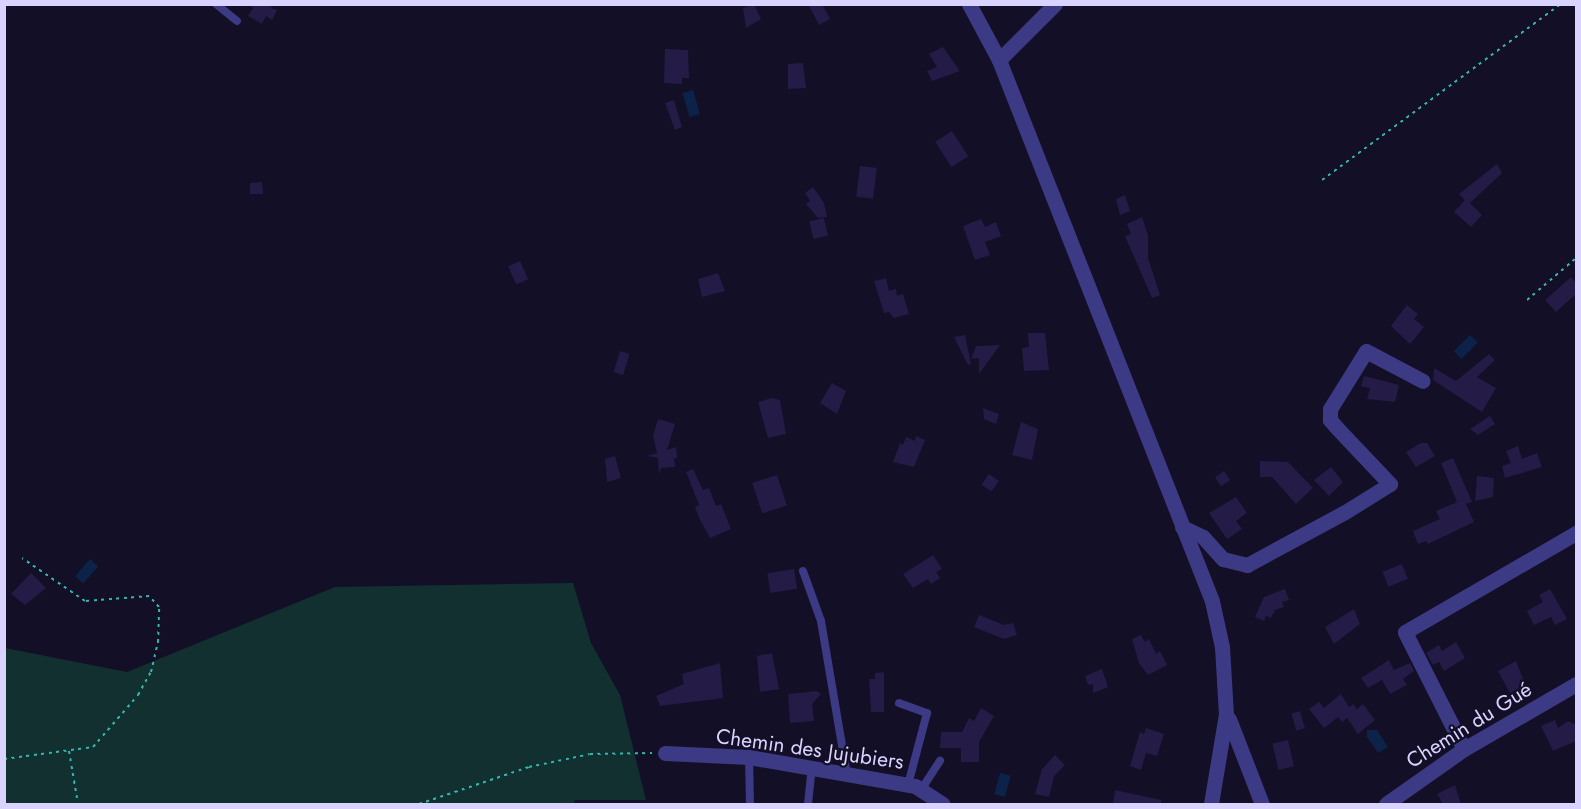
<!DOCTYPE html>
<meta charset="utf-8">
<style>
body{margin:0}
#map{position:relative;width:1581px;height:809px;overflow:hidden;background:#130f26;font-family:Jost,sans-serif}
div>[style]{position:absolute}
.green>*{inset:0;background:#12302f}
.water>*{inset:0;background:#0c2248;transform-origin:0 0}
.building>*{inset:0;background:#241b47;transform-origin:0 0}
.path>*{height:2px;margin-top:-1px;transform-origin:0;background:repeating-linear-gradient(90deg,#2fb8b0 0 3px,transparent 0 7.5px)}
.lane>*{height:8px;margin:-4px;padding:0 4px;transform-origin:4px;border-radius:4px;background:#3d3a85}
.street>*{height:15px;margin:-7.5px;padding:0 7.5px;transform-origin:7.5px;border-radius:7.5px;background:#3d3a85}
span{translate:-50% -50%;white-space:nowrap;text-align:center;line-height:1.15;-webkit-text-stroke:4.5px #130f26;paint-order:stroke}
.street-label{font-size:21px;color:#d9d4ff}
.frame{position:absolute;inset:0;border:6px solid #d9d4ff;pointer-events:none}
</style>
<div id="map">
<div class="green">
<i style="clip-path:polygon(573px 583px,591px 643px,620px 695px,646px 800px,575px 800px,574px 804px,5px 804px,5px 648px,127px 672px,335px 587px)"></i>
</div>
<div class="water">
<i style="left:693px;top:90px;width:25px;height:11px;rotate:74deg"></i>
<i style="left:1470px;top:335px;width:11px;height:23px;rotate:45deg"></i>
<i style="left:90px;top:559px;width:11px;height:23px;rotate:41deg"></i>
<i style="clip-path:polygon(1367px 730px,1377px 730px,1388px 747px,1378px 753px,1367px 737px)"></i>
<i style="left:1000px;top:773px;width:11px;height:22px;rotate:15deg"></i>
</div>
<div class="building">
<i style="clip-path:polygon(248px 4px,273px 4px,271px 8px,277px 10px,272px 20px,266px 16px,262px 24px,248px 16px,253px 8px)"></i>
<i style="clip-path:polygon(754px 4px,761px 19px,746px 28px,743px 8px)"></i>
<i style="clip-path:polygon(808px 4px,822px 4px,830px 19px,819px 25px)"></i>
<i style="clip-path:polygon(943px 47px,960px 71px,932px 81px,927px 71px,937px 67px,929px 54px)"></i>
<i style="clip-path:polygon(665px 49px,688px 50px,689px 78px,682px 78px,682px 84px,664px 83px)"></i>
<i style="clip-path:polygon(803px 63px,806px 88px,788px 89px,788px 64px)"></i>
<i style="clip-path:polygon(674px 100px,682px 127px,675px 130px,665px 103px)"></i>
<i style="left:952px;top:131px;width:30px;height:20px;rotate:57deg"></i>
<i style="clip-path:polygon(1497px 164px,1502px 173px,1470px 203px,1482px 215px,1471px 227px,1454px 212px,1465px 200px,1459px 194px)"></i>
<i style="left:860px;top:166px;width:17px;height:31px;rotate:7deg"></i>
<i style="clip-path:polygon(262px 182px,263px 194px,250px 194px,250px 183px)"></i>
<i style="clip-path:polygon(813px 187px,824px 203px,827px 217px,818px 218px,806px 204px,810px 201px,805px 193px)"></i>
<i style="clip-path:polygon(1125px 195px,1130px 211px,1120px 215px,1116px 199px)"></i>
<i style="clip-path:polygon(1142px 217px,1148px 235px,1148px 258px,1160px 295px,1152px 298px,1125px 236px,1131px 234px,1127px 224px)"></i>
<i style="left:824px;top:218px;width:18px;height:15px;rotate:77deg"></i>
<i style="clip-path:polygon(981px 219px,985px 227px,996px 222px,1001px 236px,985px 242px,990px 255px,975px 260px,963px 226px)"></i>
<i style="left:520px;top:261px;width:20px;height:13px;rotate:66deg"></i>
<i style="clip-path:polygon(718px 273px,725px 291px,702px 297px,698px 279px)"></i>
<i style="clip-path:polygon(1571px 277px,1576px 283px,1576px 294px,1556px 312px,1545px 300px)"></i>
<i style="clip-path:polygon(886px 278px,889px 291px,896px 289px,897px 296px,903px 294px,909px 314px,894px 318px,889px 312px,884px 313px,874px 281px)"></i>
<i style="clip-path:polygon(1407px 305px,1418px 314px,1414px 319px,1424px 327px,1410px 344px,1391px 326px)"></i>
<i style="clip-path:polygon(1028px 333px,1045px 333px,1049px 370px,1024px 371px,1022px 348px,1029px 347px)"></i>
<i style="clip-path:polygon(965px 335px,971px 364px,968px 365px,954px 337px)"></i>
<i style="clip-path:polygon(1000px 345px,992px 356px,979px 374px,979px 358px,971px 359px,976px 346px)"></i>
<i style="left:620px;top:351px;width:10px;height:22px;rotate:17deg"></i>
<i style="clip-path:polygon(1489px 354px,1495px 360px,1477px 377px,1496px 388px,1482px 412px,1433px 380px,1434px 368px,1456px 381px)"></i>
<i style="clip-path:polygon(1364px 376px,1399px 385px,1395px 402px,1367px 399px,1370px 388px,1361px 386px)"></i>
<i style="clip-path:polygon(832px 383px,846px 391px,837px 414px,820px 403px)"></i>
<i style="clip-path:polygon(772px 398px,780px 400px,786px 434px,768px 438px,758px 402px)"></i>
<i style="clip-path:polygon(983px 408px,999px 414px,996px 424px,984px 419px)"></i>
<i style="clip-path:polygon(1490px 416px,1495px 424px,1478px 435px,1470px 429px)"></i>
<i style="clip-path:polygon(658px 419px,675px 424px,667px 450px,676px 447px,677px 458px,674px 458px,675px 467px,661px 468px,659px 474px,658px 458px,647px 456px,657px 453px,653px 436px)"></i>
<i style="clip-path:polygon(1021px 422px,1038px 429px,1032px 460px,1012px 455px)"></i>
<i style="clip-path:polygon(916px 436px,925px 440px,914px 467px,893px 462px,900px 443px,903px 445px,906px 437px,915px 441px)"></i>
<i style="clip-path:polygon(1421px 443px,1427px 443px,1435px 456px,1416px 467px,1406px 452px)"></i>
<i style="clip-path:polygon(1518px 446px,1522px 459px,1537px 453px,1542px 467px,1505px 478px,1502px 466px,1511px 463px,1506px 451px)"></i>
<i style="clip-path:polygon(615px 456px,621px 478px,607px 482px,605px 459px)"></i>
<i style="clip-path:polygon(1453px 458px,1472px 502px,1466px 504px,1474px 522px,1428px 544px,1426px 541px,1418px 544px,1413px 531px,1440px 519px,1436px 511px,1457px 502px,1441px 463px)"></i>
<i style="clip-path:polygon(1260px 461px,1288px 462px,1313px 488px,1296px 504px,1272px 477px,1260px 477px)"></i>
<i style="clip-path:polygon(1331px 467px,1343px 482px,1329px 496px,1314px 480px)"></i>
<i style="clip-path:polygon(693px 469px,703px 490px,709px 488px,716px 506px,721px 504px,731px 529px,710px 538px,700px 520px,695px 507px,699px 505px,686px 472px)"></i>
<i style="left:1224px;top:471px;width:11px;height:11px;rotate:56deg"></i>
<i style="left:989px;top:474px;width:12px;height:13px;rotate:35deg"></i>
<i style="left:777px;top:475px;width:32px;height:26px;rotate:72deg"></i>
<i style="clip-path:polygon(1477px 476px,1494px 478px,1493px 497px,1475px 501px)"></i>
<i style="clip-path:polygon(1236px 497px,1247px 513px,1236px 521px,1242px 529px,1227px 539px,1209px 513px)"></i>
<i style="clip-path:polygon(933px 555px,942px 569px,936px 572px,940px 578px,931px 584px,928px 579px,913px 588px,903px 574px)"></i>
<i style="left:1402px;top:564px;width:16px;height:21px;rotate:68deg"></i>
<i style="left:794px;top:569px;width:20px;height:27px;rotate:81deg"></i>
<i style="clip-path:polygon(31px 573px,46px 588px,25px 605px,11px 594px)"></i>
<i style="clip-path:polygon(1285px 589px,1289px 600px,1282px 602px,1284px 607px,1275px 610px,1271px 618px,1266px 616px,1264px 621px,1255px 617px,1264px 597px)"></i>
<i style="clip-path:polygon(1550px 589px,1567px 619px,1555px 625px,1551px 617px,1534px 625px,1527px 611px,1543px 602px,1539px 595px)"></i>
<i style="clip-path:polygon(1354px 609px,1360px 624px,1334px 644px,1325px 627px)"></i>
<i style="clip-path:polygon(979px 615px,1004px 625px,1013px 623px,1017px 635px,1004px 639px,974px 627px)"></i>
<i style="clip-path:polygon(1141px 635px,1145px 642px,1149px 639px,1156px 654px,1160px 651px,1167px 665px,1148px 675px,1139px 663px,1132px 639px)"></i>
<i style="clip-path:polygon(1456px 642px,1465px 658px,1444px 671px,1439px 662px,1433px 665px,1426px 653px,1439px 645px,1442px 651px)"></i>
<i style="clip-path:polygon(772px 653px,779px 689px,760px 692px,757px 656px)"></i>
<i style="clip-path:polygon(1389px 660px,1394px 670px,1410px 663px,1414px 671px,1403px 679px,1407px 685px,1390px 694px,1382px 680px,1368px 688px,1361px 678px)"></i>
<i style="clip-path:polygon(1516px 661px,1526px 687px,1511px 695px,1498px 671px)"></i>
<i style="clip-path:polygon(720px 663px,723px 698px,660px 706px,656px 696px,684px 684px,682px 674px)"></i>
<i style="clip-path:polygon(1102px 669px,1108px 687px,1093px 693px,1093px 684px,1088px 685px,1085px 676px)"></i>
<i style="clip-path:polygon(884px 672px,884px 712px,871px 712px,869px 679px,875px 679px,875px 673px)"></i>
<i style="clip-path:polygon(817px 691px,821px 694px,812px 704px,814px 721px,790px 723px,788px 694px)"></i>
<i style="clip-path:polygon(1341px 694px,1349px 707px,1353px 704px,1357px 709px,1363px 704px,1375px 720px,1358px 734px,1347px 718px,1342px 722px,1338px 717px,1324px 728px,1309px 709px,1319px 702px,1324px 708px)"></i>
<i style="clip-path:polygon(981px 708px,994px 716px,979px 742px,979px 762px,961px 762px,961px 748px,940px 748px,941px 732px,962px 732px,969px 718px,974px 721px)"></i>
<i style="left:1300px;top:711px;width:18px;height:9px;rotate:74deg"></i>
<i style="clip-path:polygon(1555px 720px,1558px 728px,1568px 721px,1576px 725px,1576px 741px,1553px 751px,1541px 726px)"></i>
<i style="clip-path:polygon(1146px 728px,1164px 734px,1157px 756px,1146px 753px,1141px 770px,1130px 766px,1140px 732px,1144px 734px)"></i>
<i style="left:1288px;top:740px;width:27px;height:16px;rotate:77deg"></i>
<i style="clip-path:polygon(1055px 755px,1065px 765px,1054px 776px,1049px 797px,1035px 794px,1042px 769px)"></i>
<i style="clip-path:polygon(1455px 785px,1461px 804px,1443px 804px,1437px 794px)"></i>
<i style="clip-path:polygon(1115px 790px,1161px 800px,1161px 804px,1113px 804px)"></i>
</div>
<div class="path">
<i style="left:1322px;top:180px;width:297px;rotate:-36.4deg"></i>
<i style="left:1527px;top:300px;width:65px;rotate:-40.6deg"></i>
<i style="left:69px;top:751px;width:54px;rotate:80.4deg"></i>
<i style="left:4px;top:759px;width:90px;rotate:-7.7deg"></i>
<i style="left:93px;top:747px;width:69px;rotate:-49.1deg"></i>
<i style="left:138px;top:695px;width:26px;rotate:-61deg"></i>
<i style="left:151px;top:672px;width:31px;rotate:-77deg"></i>
<i style="left:158px;top:642px;width:35px;rotate:-88deg"></i>
<i style="left:159px;top:607px;width:15px;rotate:-132deg"></i>
<i style="left:149px;top:596px;width:64px;rotate:175.5deg"></i>
<i style="left:85px;top:601px;width:76px;rotate:-145.7deg"></i>
<i style="left:419px;top:804px;width:116px;rotate:-18.6deg"></i>
<i style="left:529px;top:767px;width:62px;rotate:-12deg"></i>
<i style="left:590px;top:754px;width:62px;rotate:-0.9deg"></i>
</div>
<div class="lane">
<i style="left:216px;top:4px;width:27px;rotate:39deg"></i>
<i style="left:803px;top:571px;width:53px;rotate:70.2deg"></i>
<i style="left:821px;top:621px;width:155px;rotate:80.4deg"></i>
<i style="left:899px;top:703px;width:30px;rotate:20deg"></i>
<i style="left:927px;top:713px;width:74px;rotate:104.8deg"></i>
<i style="left:749px;top:757px;width:47px;rotate:88.8deg"></i>
<i style="left:921px;top:790px;width:35px;rotate:-57deg"></i>
<i style="left:808px;top:804px;width:37px;rotate:-84deg"></i>
</div>
<div class="street">
<i style="left:969px;top:4px;width:64px;rotate:61.8deg"></i>
<i style="left:999px;top:60px;width:581px;rotate:68.51deg"></i>
<i style="left:1212px;top:601px;width:47px;rotate:77.7deg"></i>
<i style="left:1222px;top:647px;width:67px;rotate:86.6deg"></i>
<i style="left:1226px;top:714px;width:91px;rotate:99.5deg"></i>
<i style="left:999px;top:60px;width:79px;rotate:-45deg"></i>
<i style="left:1182px;top:527px;width:23px;rotate:25deg"></i>
<i style="left:1203px;top:537px;width:30px;rotate:48deg"></i>
<i style="left:1223px;top:559px;width:25px;rotate:14deg"></i>
<i style="left:1247px;top:565px;width:111px;rotate:-28.4deg"></i>
<i style="left:1345px;top:512px;width:53px;rotate:-31.9deg"></i>
<i style="left:1390px;top:484px;width:77px;rotate:-133.4deg"></i>
<i style="left:1337px;top:428px;width:11px;rotate:-131deg"></i>
<i style="left:1330px;top:420px;width:11px;rotate:-90deg"></i>
<i style="left:1330px;top:409px;width:68px;rotate:-58.2deg"></i>
<i style="left:1366px;top:351px;width:64px;rotate:27.8deg"></i>
<i style="left:1229px;top:719px;width:91px;rotate:68.8deg"></i>
<i style="left:1464px;top:749px;width:131px;rotate:-116.8deg"></i>
<i style="left:1405px;top:632px;width:198px;rotate:-30.1deg"></i>
<i style="left:665px;top:753px;width:84px;rotate:2.7deg"></i>
<i style="left:749px;top:757px;width:169px;rotate:9.9deg"></i>
<i style="left:915px;top:786px;width:33px;rotate:33deg"></i>
<i style="left:1386px;top:804px;width:95px;rotate:-35.2deg"></i>
<i style="left:1464px;top:749px;width:129px;rotate:-30.1deg"></i>
</div>
<div class="street-label">
<span style="left:1469px;top:725px;rotate:-32deg">Chemin du Gué</span>
<span style="left:810px;top:749px;rotate:8deg">Chemin des Jujubiers</span>
</div>
<div class="frame"></div>
</div>
